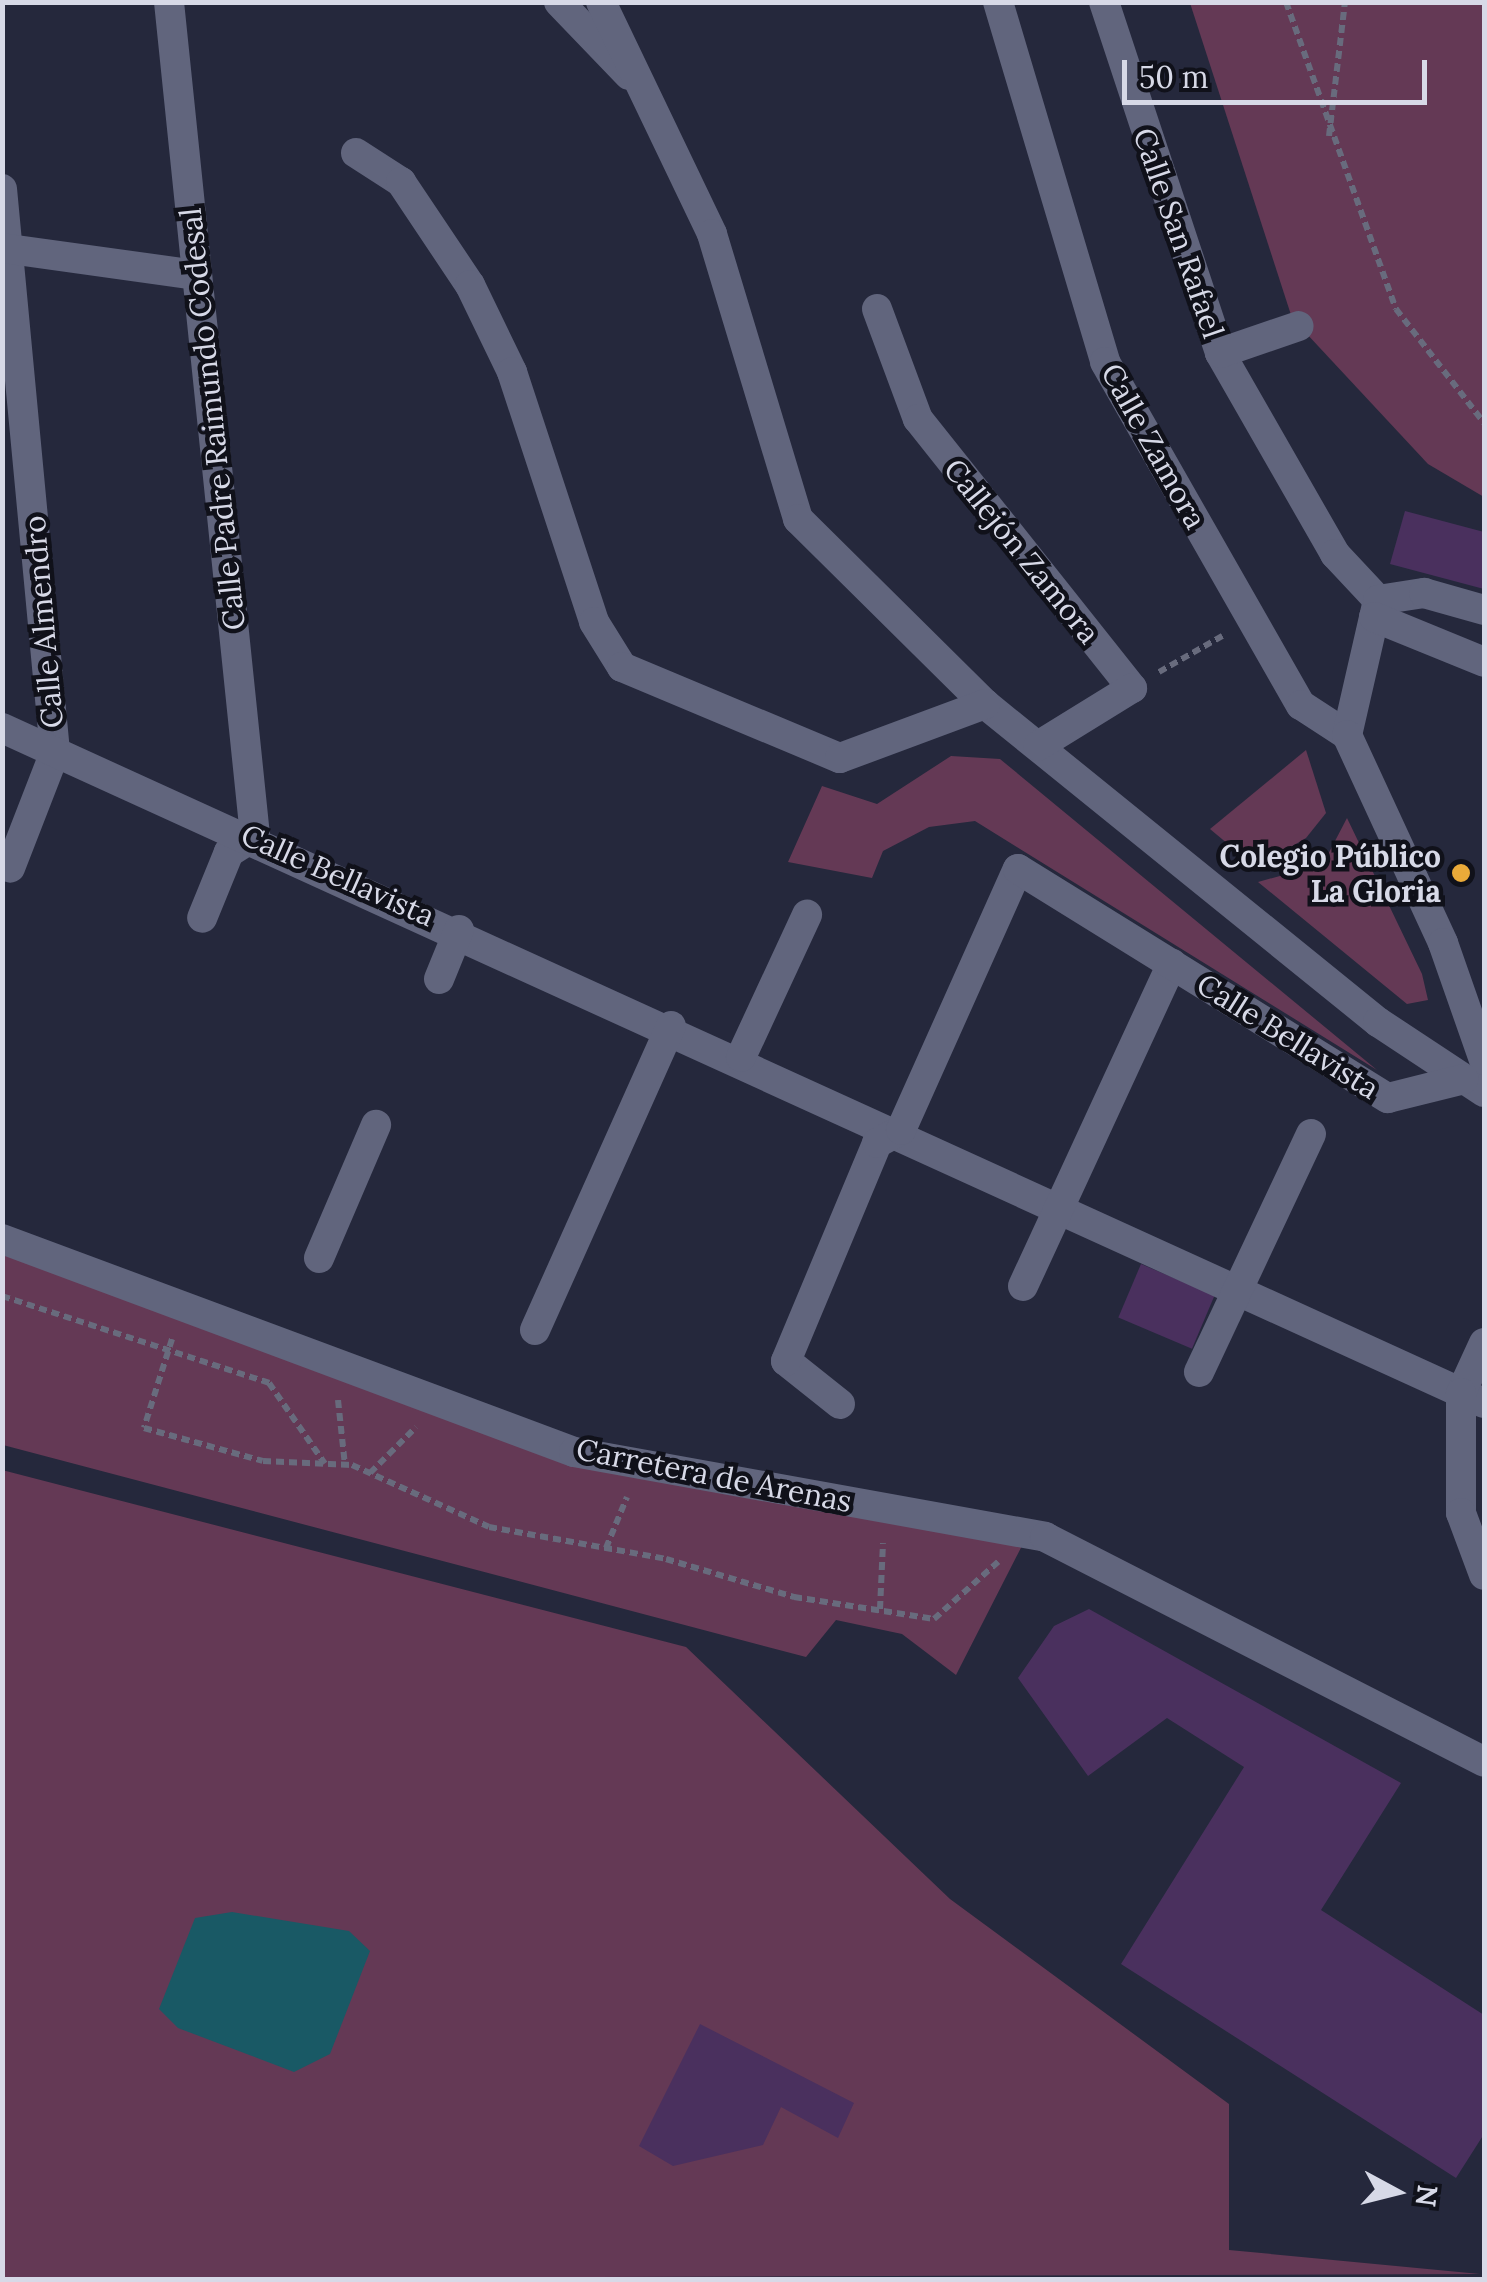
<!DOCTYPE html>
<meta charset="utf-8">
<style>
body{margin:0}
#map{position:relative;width:1487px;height:2282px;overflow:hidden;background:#25283c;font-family:Lora,serif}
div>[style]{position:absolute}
.green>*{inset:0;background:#643955}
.water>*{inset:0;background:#195965}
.building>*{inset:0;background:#4a305e;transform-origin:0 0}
.path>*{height:6px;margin-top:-3px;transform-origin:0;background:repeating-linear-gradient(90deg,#686b7d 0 8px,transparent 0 13px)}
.minor>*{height:30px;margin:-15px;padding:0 15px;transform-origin:15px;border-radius:15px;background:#61657d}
.dots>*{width:28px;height:28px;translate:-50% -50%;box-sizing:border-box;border:5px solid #10111a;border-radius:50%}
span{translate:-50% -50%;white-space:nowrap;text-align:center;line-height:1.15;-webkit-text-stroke:9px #10111a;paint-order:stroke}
.street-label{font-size:30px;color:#d7d9e7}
.poi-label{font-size:30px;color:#d7d9e7;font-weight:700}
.right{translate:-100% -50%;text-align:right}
.frame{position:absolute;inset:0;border:5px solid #d7d9e7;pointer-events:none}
.north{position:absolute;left:1347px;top:2142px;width:100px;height:100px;-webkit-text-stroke:8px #10111a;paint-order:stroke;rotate:97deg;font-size:28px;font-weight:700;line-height:40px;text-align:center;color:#d7d9e7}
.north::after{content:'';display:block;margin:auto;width:35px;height:45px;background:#d7d9e7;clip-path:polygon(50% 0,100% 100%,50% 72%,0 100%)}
.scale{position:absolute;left:1122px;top:60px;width:305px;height:45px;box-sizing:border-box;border:5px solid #d7d9e7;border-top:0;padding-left:12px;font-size:30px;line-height:35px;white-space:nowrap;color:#d7d9e7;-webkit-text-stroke:8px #10111a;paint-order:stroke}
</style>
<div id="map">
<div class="green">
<i style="clip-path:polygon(1190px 3px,1484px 3px,1484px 497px,1428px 464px,1292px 318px)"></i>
<i style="clip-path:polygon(1306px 750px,1326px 813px,1306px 838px,1279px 854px,1241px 855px,1210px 829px)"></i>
<i style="clip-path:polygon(951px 756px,1000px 759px,1377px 1070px,975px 821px,929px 827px,883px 851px,872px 878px,788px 862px,822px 786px,877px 804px)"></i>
<i style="clip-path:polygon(1347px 818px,1422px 974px,1428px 1000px,1407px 1004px,1258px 882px,1323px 864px)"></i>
<i style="clip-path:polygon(2px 1239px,574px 1452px,1028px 1534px,956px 1675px,902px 1634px,836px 1620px,806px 1657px,3px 1445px)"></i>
<i style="clip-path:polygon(2px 1470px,686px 1647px,950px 1899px,1229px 2104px,1229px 2250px,1480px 2274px,3px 2279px)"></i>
</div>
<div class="water">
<i style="clip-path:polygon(232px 1912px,349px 1931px,370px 1951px,330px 2054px,294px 2072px,178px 2028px,159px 2009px,195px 1918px)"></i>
</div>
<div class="building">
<i style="clip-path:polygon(1405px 511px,1484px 532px,1484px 589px,1390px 564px)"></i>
<i style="left:1141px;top:1264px;width:80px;height:58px;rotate:23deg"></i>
<i style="clip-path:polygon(1089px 1609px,1401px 1783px,1321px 1910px,1484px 2015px,1484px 2134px,1456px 2178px,1121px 1964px,1244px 1767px,1167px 1718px,1088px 1776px,1018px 1678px,1054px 1626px)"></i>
<i style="clip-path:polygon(700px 2024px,854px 2103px,838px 2138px,781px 2107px,763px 2145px,673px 2166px,639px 2146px)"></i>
</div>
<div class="path">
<i style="left:1286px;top:2px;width:326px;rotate:70.3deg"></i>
<i style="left:1396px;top:309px;width:144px;rotate:52.3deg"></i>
<i style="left:1329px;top:136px;width:135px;rotate:-83.2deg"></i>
<i style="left:1159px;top:672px;width:73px;rotate:-29.7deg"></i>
<i style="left:2px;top:1296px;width:281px;rotate:18deg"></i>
<i style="left:269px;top:1383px;width:98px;rotate:55.3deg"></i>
<i style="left:172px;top:1339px;width:93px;rotate:107.5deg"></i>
<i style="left:144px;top:1428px;width:123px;rotate:15.5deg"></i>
<i style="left:263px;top:1461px;width:89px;rotate:2.6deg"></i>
<i style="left:352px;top:1465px;width:150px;rotate:24.3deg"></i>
<i style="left:489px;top:1527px;width:180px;rotate:10.2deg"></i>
<i style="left:666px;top:1559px;width:134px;rotate:16.5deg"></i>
<i style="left:794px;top:1597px;width:142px;rotate:8.9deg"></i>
<i style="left:934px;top:1619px;width:86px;rotate:-41.7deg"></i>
<i style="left:338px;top:1400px;width:65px;rotate:83.9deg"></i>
<i style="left:370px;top:1473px;width:65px;rotate:-45deg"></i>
<i style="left:606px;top:1548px;width:55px;rotate:-67.6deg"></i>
<i style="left:880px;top:1609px;width:66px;rotate:-87.4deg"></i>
</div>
<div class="minor">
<i style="left:169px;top:2px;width:838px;rotate:84.11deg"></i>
<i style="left:255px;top:836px;width:31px;rotate:148deg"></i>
<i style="left:229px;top:852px;width:71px;rotate:112.2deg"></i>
<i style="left:559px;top:2px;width:101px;rotate:46.2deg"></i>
<i style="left:601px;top:2px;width:257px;rotate:64.4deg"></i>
<i style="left:712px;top:234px;width:298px;rotate:73.2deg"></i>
<i style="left:798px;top:519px;width:263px;rotate:44.7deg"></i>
<i style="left:985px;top:704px;width:506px;rotate:38.98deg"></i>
<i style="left:1378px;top:1022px;width:127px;rotate:33.4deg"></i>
<i style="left:998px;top:2px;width:376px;rotate:73.4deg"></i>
<i style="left:1105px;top:362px;width:395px;rotate:60.3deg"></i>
<i style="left:1301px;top:705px;width:55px;rotate:33.1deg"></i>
<i style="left:1104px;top:2px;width:370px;rotate:71.7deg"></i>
<i style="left:1220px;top:353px;width:232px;rotate:60.2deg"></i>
<i style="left:1335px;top:554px;width:63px;rotate:46.9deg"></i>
<i style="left:356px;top:153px;width:54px;rotate:32.8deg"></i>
<i style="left:401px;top:182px;width:124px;rotate:56.2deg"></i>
<i style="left:470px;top:285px;width:97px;rotate:64.2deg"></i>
<i style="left:512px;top:372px;width:263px;rotate:71.8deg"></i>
<i style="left:594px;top:622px;width:53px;rotate:58.1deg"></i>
<i style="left:622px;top:667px;width:236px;rotate:22.7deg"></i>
<i style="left:840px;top:758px;width:155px;rotate:-20.4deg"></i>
<i style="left:2px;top:189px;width:565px;rotate:84.62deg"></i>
<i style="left:55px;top:752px;width:124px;rotate:111.2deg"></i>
<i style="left:2px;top:248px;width:197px;rotate:7.9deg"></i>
<i style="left:877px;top:309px;width:117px;rotate:69.6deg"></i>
<i style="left:918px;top:419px;width:344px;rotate:51.5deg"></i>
<i style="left:1132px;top:688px;width:110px;rotate:148.3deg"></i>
<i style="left:1220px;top:353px;width:83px;rotate:-18.9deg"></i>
<i style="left:1378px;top:600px;width:139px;rotate:102.9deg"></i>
<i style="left:1347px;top:735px;width:229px;rotate:65.2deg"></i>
<i style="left:1443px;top:943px;width:124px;rotate:70.7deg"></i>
<i style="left:1378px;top:600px;width:47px;rotate:-8.7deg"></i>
<i style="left:1424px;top:593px;width:62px;rotate:15.8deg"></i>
<i style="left:1374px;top:617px;width:119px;rotate:22.2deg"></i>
<i style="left:2px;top:728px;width:1628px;rotate:24.49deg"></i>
<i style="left:439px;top:979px;width:53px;rotate:-67.8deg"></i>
<i style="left:741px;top:1057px;width:157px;rotate:-65.1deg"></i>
<i style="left:2px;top:1239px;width:610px;rotate:20.42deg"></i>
<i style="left:574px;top:1452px;width:479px;rotate:10.2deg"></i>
<i style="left:1045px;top:1537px;width:493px;rotate:27.1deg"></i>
<i style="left:319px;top:1258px;width:145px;rotate:-66.8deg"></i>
<i style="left:1023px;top:1286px;width:355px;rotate:-65.2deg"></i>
<i style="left:535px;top:1330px;width:333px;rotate:-65.9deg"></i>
<i style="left:1484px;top:1343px;width:55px;rotate:114.7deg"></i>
<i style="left:1461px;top:1393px;width:120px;rotate:90deg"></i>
<i style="left:1461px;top:1513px;width:66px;rotate:69.6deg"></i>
<i style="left:1199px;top:1372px;width:263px;rotate:-64.8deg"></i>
<i style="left:840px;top:1404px;width:69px;rotate:-141.5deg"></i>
<i style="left:786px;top:1361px;width:236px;rotate:-67.3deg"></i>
<i style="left:877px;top:1143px;width:27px;rotate:-28deg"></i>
<i style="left:901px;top:1130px;width:286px;rotate:-65.9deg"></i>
<i style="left:1018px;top:869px;width:435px;rotate:31.8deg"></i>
<i style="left:1388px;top:1098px;width:78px;rotate:-14deg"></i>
</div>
<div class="dots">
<i style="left:1461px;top:873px;background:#eaaa39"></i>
</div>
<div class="street-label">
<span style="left:1179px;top:233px;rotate:71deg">Calle San Rafael</span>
<span style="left:212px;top:419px;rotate:-96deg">Calle Padre Raimundo Codesal</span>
<span style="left:1154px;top:446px;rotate:61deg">Calle Zamora</span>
<span style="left:1022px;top:551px;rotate:51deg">Callejón Zamora</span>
<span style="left:43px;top:622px;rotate:-95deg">Calle Almendro</span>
<span style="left:338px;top:875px;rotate:24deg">Calle Bellavista</span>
<span style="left:1288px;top:1036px;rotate:32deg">Calle Bellavista</span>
<span style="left:714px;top:1475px;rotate:11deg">Carretera de Arenas</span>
</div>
<div class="poi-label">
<span class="right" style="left:1441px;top:873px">Colegio Público<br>La Gloria</span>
</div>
<div class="frame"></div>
<div class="north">N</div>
<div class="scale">50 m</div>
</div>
